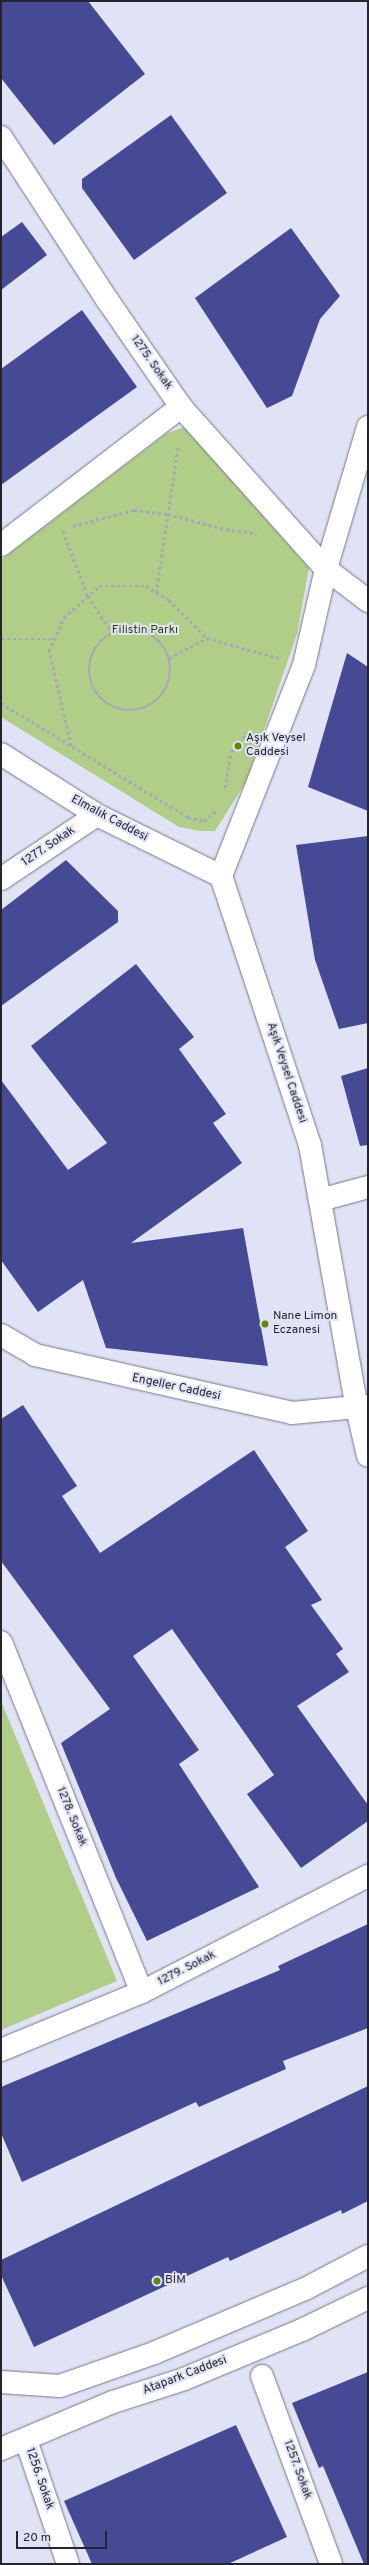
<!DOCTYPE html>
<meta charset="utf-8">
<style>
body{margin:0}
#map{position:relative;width:369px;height:2565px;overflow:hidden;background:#e0e3f5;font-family:Overpass,sans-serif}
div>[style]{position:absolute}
.green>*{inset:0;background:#b1ce88}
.building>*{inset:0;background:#464994}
.path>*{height:2.5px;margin-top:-1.25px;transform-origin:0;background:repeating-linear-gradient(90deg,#a6a8b7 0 3px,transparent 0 6px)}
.path>.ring{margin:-1.25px;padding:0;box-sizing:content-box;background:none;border:2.5px solid #a6a8b7;border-radius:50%}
.roads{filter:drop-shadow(0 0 1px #757787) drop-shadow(0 0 1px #757787)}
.street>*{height:22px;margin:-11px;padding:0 11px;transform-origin:11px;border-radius:11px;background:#fff}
.secondary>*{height:22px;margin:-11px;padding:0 11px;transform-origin:11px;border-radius:11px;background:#fff}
.dots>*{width:11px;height:11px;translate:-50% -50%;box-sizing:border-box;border:2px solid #e0e3f5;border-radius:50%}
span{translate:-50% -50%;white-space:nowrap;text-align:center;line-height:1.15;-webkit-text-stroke:4px #e0e3f5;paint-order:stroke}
.street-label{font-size:12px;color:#24252c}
.park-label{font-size:12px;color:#304502}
.poi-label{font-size:12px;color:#24252c}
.left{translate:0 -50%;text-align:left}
.frame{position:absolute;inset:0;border:2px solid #24252c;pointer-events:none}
.scale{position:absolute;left:16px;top:2531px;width:91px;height:18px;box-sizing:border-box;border:2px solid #24252c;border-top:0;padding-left:5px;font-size:12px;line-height:14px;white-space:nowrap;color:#24252c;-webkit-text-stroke:3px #e0e3f5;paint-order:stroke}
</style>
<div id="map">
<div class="green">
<i style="clip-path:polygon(185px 427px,309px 568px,297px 634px,246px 782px,215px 831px,200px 831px,179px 827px,1px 717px,1px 560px,167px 433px)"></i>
<i style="clip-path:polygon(1px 1701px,117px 1981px,1px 2030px)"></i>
</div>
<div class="building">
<i style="clip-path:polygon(1px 1px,88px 1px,145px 74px,54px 145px,1px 78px)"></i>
<i style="clip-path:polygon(171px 115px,227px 193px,134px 260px,82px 188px,82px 179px)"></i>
<i style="clip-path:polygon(22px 222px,47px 255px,1px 290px,1px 237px)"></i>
<i style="clip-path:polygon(291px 228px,340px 296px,320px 319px,292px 396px,267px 408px,195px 298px)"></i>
<i style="clip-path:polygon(82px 310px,137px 387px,1px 485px,1px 369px)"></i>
<i style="clip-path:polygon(347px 653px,368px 667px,368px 811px,308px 787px)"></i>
<i style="clip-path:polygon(368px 836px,368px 1023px,339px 1029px,315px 960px,296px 845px)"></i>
<i style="clip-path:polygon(66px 860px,118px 911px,118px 922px,1px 1006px,1px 910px)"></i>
<i style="clip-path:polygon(136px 964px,194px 1037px,179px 1049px,226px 1114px,213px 1123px,242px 1163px,131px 1243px,243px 1228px,268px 1366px,106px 1348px,83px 1280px,38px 1312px,1px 1260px,1px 1080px,68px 1170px,107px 1143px,31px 1046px)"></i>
<i style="clip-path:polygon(368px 1068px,368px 1145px,360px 1146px,341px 1076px)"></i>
<i style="clip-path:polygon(23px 1405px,77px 1486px,62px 1496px,100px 1553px,254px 1450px,308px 1531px,285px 1547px,322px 1600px,311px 1605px,343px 1649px,336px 1654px,349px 1672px,297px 1706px,368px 1805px,368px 1821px,301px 1868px,247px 1794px,274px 1775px,172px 1629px,133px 1656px,199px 1750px,179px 1764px,259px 1887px,147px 1941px,116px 1878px,61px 1743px,110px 1709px,1px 1561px,1px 1419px)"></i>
<i style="clip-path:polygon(368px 1924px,368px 2028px,283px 2061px,286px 2069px,199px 2107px,196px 2102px,22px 2182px,1px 2133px,1px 2087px,280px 1970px,278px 1966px)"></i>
<i style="clip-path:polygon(368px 2086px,368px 2201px,342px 2214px,341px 2210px,230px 2261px,228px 2257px,34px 2347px,1px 2275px,1px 2260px)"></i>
<i style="clip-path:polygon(368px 2372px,368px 2564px,364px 2564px,323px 2466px,319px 2468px,292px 2403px)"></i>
<i style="clip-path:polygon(236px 2425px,287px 2537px,228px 2564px,92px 2564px,64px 2501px)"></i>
</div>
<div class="path">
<i style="left:73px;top:526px;width:63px;rotate:-14.7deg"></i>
<i style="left:134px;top:510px;width:34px;rotate:7deg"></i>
<i style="left:168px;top:514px;width:54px;rotate:15.1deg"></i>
<i style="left:220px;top:528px;width:37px;rotate:9deg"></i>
<i style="left:63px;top:531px;width:70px;rotate:69deg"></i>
<i style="left:88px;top:596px;width:43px;rotate:56.3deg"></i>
<i style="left:156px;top:593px;width:150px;rotate:-81.5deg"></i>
<i class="ring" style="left:89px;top:629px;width:79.5px;height:79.5px"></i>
<i style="left:1px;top:639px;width:54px"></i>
<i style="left:169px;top:658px;width:43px;rotate:-27.8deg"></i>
<i style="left:1px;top:703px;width:219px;rotate:31.4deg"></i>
<i style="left:188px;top:817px;width:16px;rotate:14deg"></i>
<i style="left:204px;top:821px;width:17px;rotate:-40deg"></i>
<i style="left:71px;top:746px;width:98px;rotate:-103deg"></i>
<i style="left:49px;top:651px;width:36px;rotate:-66deg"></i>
<i style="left:64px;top:618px;width:47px;rotate:-42.4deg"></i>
<i style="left:99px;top:586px;width:47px"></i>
<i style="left:146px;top:586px;width:27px;rotate:31deg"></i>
<i style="left:169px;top:600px;width:54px;rotate:45deg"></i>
<i style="left:207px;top:638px;width:74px;rotate:15.7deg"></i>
<i style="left:225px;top:788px;width:36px;rotate:-81deg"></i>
<i style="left:231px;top:752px;width:25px;rotate:-50deg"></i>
</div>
<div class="roads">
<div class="street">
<i style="left:1px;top:137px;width:196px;rotate:56.9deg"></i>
<i style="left:108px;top:301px;width:129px;rotate:55.4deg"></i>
<i style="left:181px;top:407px;width:217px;rotate:48.2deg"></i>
<i style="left:326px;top:569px;width:53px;rotate:37.3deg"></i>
<i style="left:1px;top:545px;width:227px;rotate:-37.5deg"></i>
<i style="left:1px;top:879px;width:115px;rotate:-33.7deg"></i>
<i style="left:320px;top:1200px;width:50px;rotate:-15.2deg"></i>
<i style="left:1px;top:1335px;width:39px;rotate:30deg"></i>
<i style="left:35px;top:1355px;width:263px;rotate:12.7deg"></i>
<i style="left:292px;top:1413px;width:76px;rotate:-5.3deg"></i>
<i style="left:1px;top:1642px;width:377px;rotate:68.1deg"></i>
<i style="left:1px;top:2050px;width:152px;rotate:-22.4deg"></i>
<i style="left:142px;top:1992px;width:254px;rotate:-27.2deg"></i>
<i style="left:262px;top:2376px;width:200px;rotate:69.8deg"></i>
<i style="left:26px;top:2440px;width:131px;rotate:71.3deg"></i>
</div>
<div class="secondary">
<i style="left:368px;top:427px;width:148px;rotate:106.5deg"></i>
<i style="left:326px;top:569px;width:98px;rotate:102.9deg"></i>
<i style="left:304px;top:665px;width:227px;rotate:111.5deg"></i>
<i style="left:221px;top:876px;width:283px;rotate:71.7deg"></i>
<i style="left:310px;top:1145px;width:267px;rotate:79.9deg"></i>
<i style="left:357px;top:1408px;width:49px;rotate:77.1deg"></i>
<i style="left:1px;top:754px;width:114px;rotate:32.4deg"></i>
<i style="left:97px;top:815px;width:138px;rotate:26.2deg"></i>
<i style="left:1px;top:2382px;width:59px;rotate:3.9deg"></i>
<i style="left:60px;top:2386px;width:100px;rotate:-19.3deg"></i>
<i style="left:154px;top:2353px;width:164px;rotate:-23deg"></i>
<i style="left:305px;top:2289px;width:71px;rotate:-27.6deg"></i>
<i style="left:1px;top:2449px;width:121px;rotate:-22.8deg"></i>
<i style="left:113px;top:2402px;width:75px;rotate:-17.9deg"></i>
<i style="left:184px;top:2379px;width:128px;rotate:-22.6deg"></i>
<i style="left:302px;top:2330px;width:73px;rotate:-25.9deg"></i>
</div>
</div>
<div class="dots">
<i style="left:238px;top:746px;background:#61870a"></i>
<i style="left:265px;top:1324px;background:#61870a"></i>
<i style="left:157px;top:2281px;background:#61870a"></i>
</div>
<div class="street-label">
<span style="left:151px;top:363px;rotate:55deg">1275. Sokak</span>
<span style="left:109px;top:819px;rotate:28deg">Elmalık Caddesi</span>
<span style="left:49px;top:847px;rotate:-34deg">1277. Sokak</span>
<span style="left:286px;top:1073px;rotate:72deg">Aşık Veysel Caddesi</span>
<span style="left:176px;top:1388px;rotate:12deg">Engeller Caddesi</span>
<span style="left:71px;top:1817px;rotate:68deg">1278. Sokak</span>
<span style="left:187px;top:1969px;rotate:-27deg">1279. Sokak</span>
<span style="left:185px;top:2376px;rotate:-21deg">Atapark Caddesi</span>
<span style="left:297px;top:2470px;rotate:70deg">1257. Sokak</span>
<span style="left:39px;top:2479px;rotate:71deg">1256. Sokak</span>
</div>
<div class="park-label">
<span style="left:145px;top:631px">Filistin Parkı</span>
</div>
<div class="poi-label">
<span class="left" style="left:246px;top:746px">Aşık Veysel<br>Caddesi</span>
<span class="left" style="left:273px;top:1324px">Nane Limon<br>Eczanesi</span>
<span class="left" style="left:165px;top:2281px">BİM</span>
</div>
<div class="frame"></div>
<div class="scale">20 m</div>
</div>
